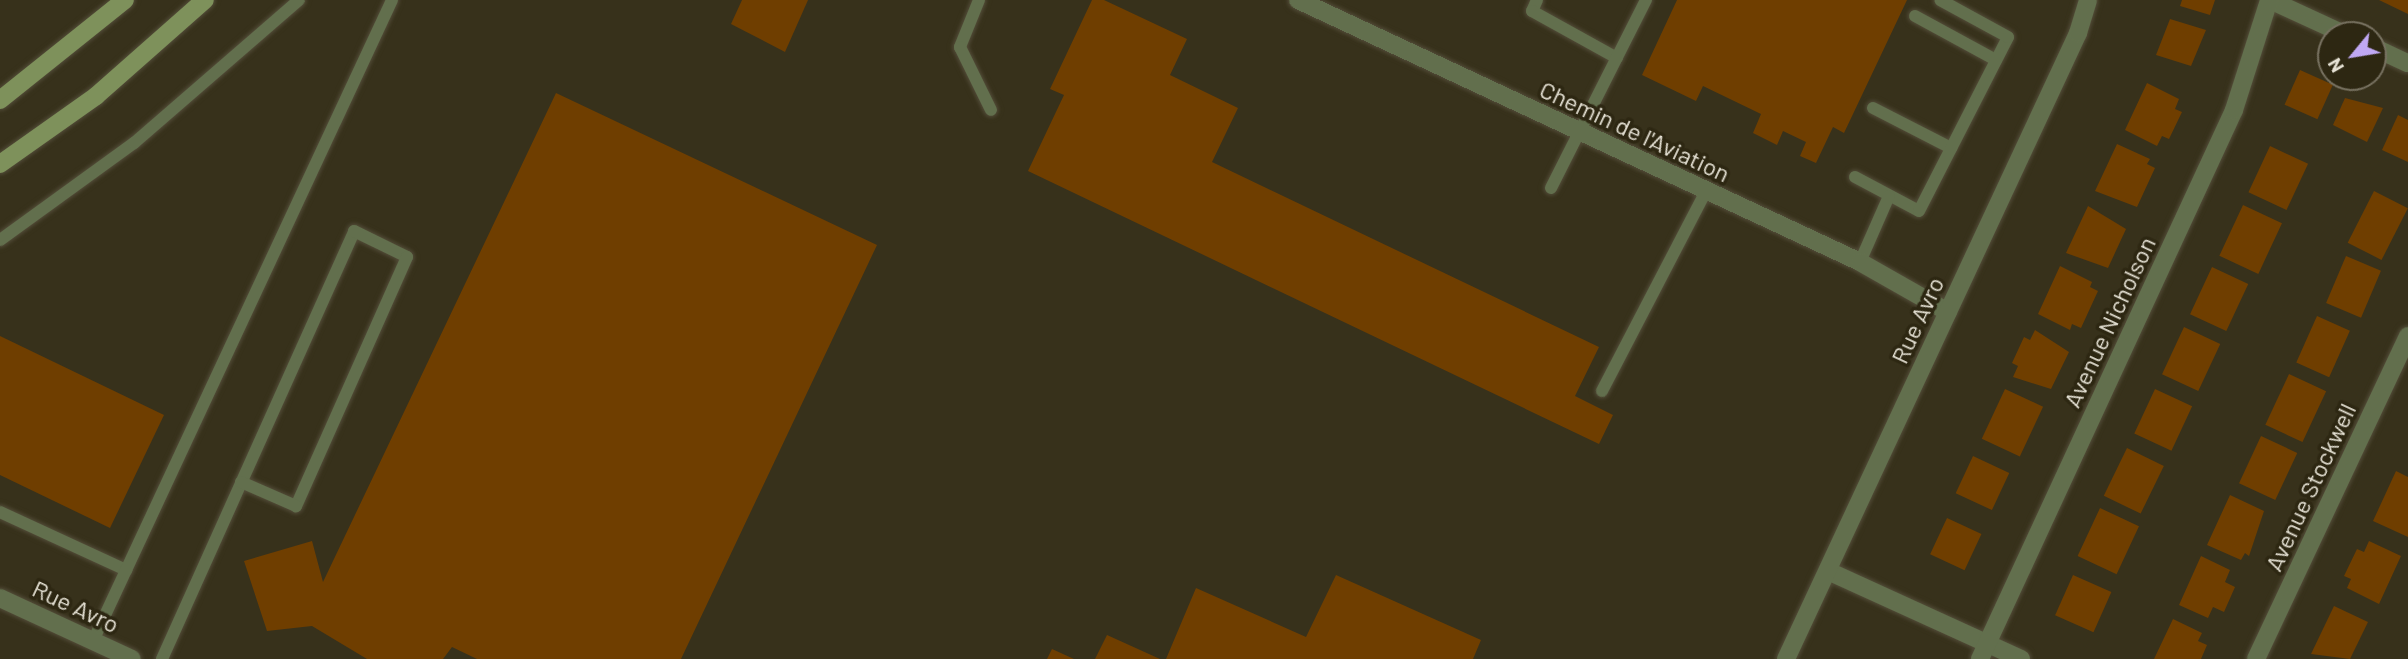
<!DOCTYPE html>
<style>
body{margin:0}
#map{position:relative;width:2408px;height:659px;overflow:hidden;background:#37311b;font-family:Barlow,sans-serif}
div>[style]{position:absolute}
.building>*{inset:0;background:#6f3e00;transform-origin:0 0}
.roads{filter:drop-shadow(0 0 2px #534d39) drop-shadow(0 0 2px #534d39)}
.service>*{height:12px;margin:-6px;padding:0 6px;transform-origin:6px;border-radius:6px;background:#626f4d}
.minor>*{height:18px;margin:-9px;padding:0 9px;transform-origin:9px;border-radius:9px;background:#626f4d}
.secondary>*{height:18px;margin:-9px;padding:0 9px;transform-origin:9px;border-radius:9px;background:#7e915b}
span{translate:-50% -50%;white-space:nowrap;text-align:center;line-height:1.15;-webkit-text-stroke:7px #2d2712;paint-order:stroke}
.street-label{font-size:24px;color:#e5e1d4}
.north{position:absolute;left:2317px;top:21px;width:70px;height:70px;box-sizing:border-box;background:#2d2712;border:2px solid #777160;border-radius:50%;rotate:240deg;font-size:19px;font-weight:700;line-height:28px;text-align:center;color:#e5e1d4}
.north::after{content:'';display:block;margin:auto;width:24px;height:32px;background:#c0a8f4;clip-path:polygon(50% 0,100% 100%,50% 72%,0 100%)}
</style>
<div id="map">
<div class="building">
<i style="clip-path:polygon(742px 0,808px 0,785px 52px,731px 24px)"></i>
<i style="clip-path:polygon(1092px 0,1104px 0,1187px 39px,1170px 75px,1238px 108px,1212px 162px,1599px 347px,1575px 396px,1613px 415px,1599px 444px,1028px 171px,1064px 95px,1050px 89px)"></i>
<i style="clip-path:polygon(1677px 0,1907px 0,1844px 133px,1833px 127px,1816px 163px,1800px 156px,1806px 142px,1783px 131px,1777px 145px,1753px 133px,1761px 114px,1703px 86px,1696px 101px,1642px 75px)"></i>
<i style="clip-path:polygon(2182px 0,2215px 0,2210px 15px,2180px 6px)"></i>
<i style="clip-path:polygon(2379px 0,2408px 0,2408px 14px)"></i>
<i style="clip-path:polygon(2170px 19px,2206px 30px,2191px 66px,2156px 55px)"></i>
<i style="left:2300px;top:70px;width:36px;height:38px;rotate:24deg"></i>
<i style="clip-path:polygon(2147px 83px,2179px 99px,2175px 109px,2182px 112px,2169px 139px,2162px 136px,2157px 146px,2125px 130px)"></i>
<i style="clip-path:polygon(556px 93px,877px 245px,681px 659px,477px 659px,452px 647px,443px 659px,367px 659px,312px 626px,267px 631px,244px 561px,312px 541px,323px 582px)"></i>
<i style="clip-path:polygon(2345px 98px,2383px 108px,2367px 142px,2333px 125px)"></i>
<i style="clip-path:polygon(2398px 115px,2408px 120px,2408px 162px,2382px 150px)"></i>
<i style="clip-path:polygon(2117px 144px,2150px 159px,2147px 164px,2155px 168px,2137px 207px,2095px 191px)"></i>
<i style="left:2270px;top:146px;width:42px;height:51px;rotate:25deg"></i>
<i style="left:2374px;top:191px;width:38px;height:58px;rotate:27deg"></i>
<i style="left:2243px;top:205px;width:43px;height:56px;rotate:25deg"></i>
<i style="clip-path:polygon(2088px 206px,2126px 229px,2108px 268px,2066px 253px)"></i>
<i style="left:2346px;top:256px;width:38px;height:51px;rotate:23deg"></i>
<i style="clip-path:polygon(2060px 266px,2092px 282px,2090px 287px,2098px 291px,2081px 328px,2072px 324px,2070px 330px,2038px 314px)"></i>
<i style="left:2212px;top:267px;width:40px;height:52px;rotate:25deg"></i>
<i style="left:2317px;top:316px;width:36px;height:51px;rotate:24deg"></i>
<i style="left:2184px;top:327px;width:40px;height:52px;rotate:25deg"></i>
<i style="clip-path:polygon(2035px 330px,2069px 352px,2051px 389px,2013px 377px,2018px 366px,2012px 363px,2024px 337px,2030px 340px)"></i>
<i style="clip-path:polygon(0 336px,164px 415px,110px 528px,0 475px)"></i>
<i style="left:2289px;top:374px;width:41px;height:56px;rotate:25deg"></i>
<i style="left:2005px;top:389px;width:42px;height:55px;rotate:25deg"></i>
<i style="left:2155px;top:389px;width:41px;height:49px;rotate:25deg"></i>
<i style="left:2261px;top:436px;width:40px;height:52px;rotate:25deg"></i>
<i style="left:2127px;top:448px;width:41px;height:53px;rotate:26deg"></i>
<i style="left:1973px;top:456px;width:40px;height:41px;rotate:25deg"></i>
<i style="clip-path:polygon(2396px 471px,2408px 477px,2408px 537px,2373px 521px)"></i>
<i style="clip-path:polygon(2230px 495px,2264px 511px,2249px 556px,2245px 553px,2241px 560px,2207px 545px)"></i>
<i style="left:2100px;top:508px;width:43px;height:53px;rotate:25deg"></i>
<i style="left:1947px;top:518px;width:38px;height:40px;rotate:25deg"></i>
<i style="clip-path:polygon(2369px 541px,2401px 556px,2379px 604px,2347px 588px,2351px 579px,2344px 576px,2357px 549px,2364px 552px)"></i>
<i style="clip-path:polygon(2201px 556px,2230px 570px,2225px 582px,2235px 587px,2224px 612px,2213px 607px,2208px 618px,2179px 605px)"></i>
<i style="clip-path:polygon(1336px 575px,1481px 640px,1473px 659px,1166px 659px,1196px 588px,1306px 637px)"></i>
<i style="left:2073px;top:575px;width:42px;height:44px;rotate:24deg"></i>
<i style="clip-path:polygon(2334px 606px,2368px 622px,2350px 659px,2311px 654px)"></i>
<i style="clip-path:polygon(2173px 619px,2202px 633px,2198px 641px,2207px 645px,2201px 659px,2154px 659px)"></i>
<i style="clip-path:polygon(1107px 635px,1160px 659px,1095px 659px)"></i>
<i style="clip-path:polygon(1052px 649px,1074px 659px,1047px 659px)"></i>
</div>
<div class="roads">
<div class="service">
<i style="left:979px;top:0;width:51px;rotate:112deg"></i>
<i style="left:960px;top:47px;width:70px;rotate:63.8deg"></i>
<i style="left:1537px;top:0;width:12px;rotate:114deg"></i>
<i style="left:1532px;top:11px;width:97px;rotate:28.9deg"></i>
<i style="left:1915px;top:16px;width:92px;rotate:28.5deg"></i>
<i style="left:1873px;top:108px;width:88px;rotate:27.1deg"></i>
<i style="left:1855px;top:177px;width:72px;rotate:28deg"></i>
<i style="left:1919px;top:211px;width:195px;rotate:-62.9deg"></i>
<i style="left:2008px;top:37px;width:77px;rotate:-151.4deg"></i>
<i style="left:1551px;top:188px;width:211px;rotate:-63.2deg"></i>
<i style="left:0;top:240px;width:165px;rotate:-35.9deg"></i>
<i style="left:134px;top:143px;width:218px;rotate:-40.9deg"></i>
<i style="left:1860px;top:262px;width:72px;rotate:-66.3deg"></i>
<i style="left:1602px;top:391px;width:225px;rotate:-62.5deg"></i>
<i style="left:0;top:512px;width:139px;rotate:24.7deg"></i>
<i style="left:93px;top:641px;width:707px;rotate:-64.99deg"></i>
<i style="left:162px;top:659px;width:469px;rotate:-65.8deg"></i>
<i style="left:354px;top:231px;width:59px;rotate:26.1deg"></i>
<i style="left:407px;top:257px;width:273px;rotate:114deg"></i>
<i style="left:296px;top:506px;width:60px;rotate:-156.4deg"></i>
</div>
<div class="minor">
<i style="left:1298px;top:0;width:620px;rotate:24.99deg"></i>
<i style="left:1860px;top:262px;width:101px;rotate:29.6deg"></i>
<i style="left:2270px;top:0;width:84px;rotate:24.7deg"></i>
<i style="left:2373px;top:47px;width:38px;rotate:25deg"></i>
<i style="left:1828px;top:571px;width:212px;rotate:24.5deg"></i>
<i style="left:0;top:598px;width:145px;rotate:24.8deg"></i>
<i style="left:1786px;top:659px;width:691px;rotate:-64.99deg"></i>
<i style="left:2078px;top:33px;width:34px;rotate:-73deg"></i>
<i style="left:1980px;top:659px;width:605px;rotate:-65.17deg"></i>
<i style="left:2234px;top:110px;width:115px;rotate:-72.3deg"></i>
<i style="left:2256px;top:659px;width:357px;rotate:-64.8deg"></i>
</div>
<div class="secondary">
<i style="left:0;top:100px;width:160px;rotate:-38.7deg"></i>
<i style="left:0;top:164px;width:118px;rotate:-35.3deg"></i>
<i style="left:96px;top:96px;width:145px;rotate:-41.4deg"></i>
</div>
</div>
<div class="street-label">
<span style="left:1635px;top:131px;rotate:25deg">Chemin de l'Aviation</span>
<span style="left:1917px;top:320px;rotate:-65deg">Rue Avro</span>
<span style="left:2109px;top:322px;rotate:-65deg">Avenue Nicholson</span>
<span style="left:2310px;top:487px;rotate:-65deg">Avenue Stockwell</span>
<span style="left:76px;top:606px;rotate:25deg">Rue Avro</span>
</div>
<div class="north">N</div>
</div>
